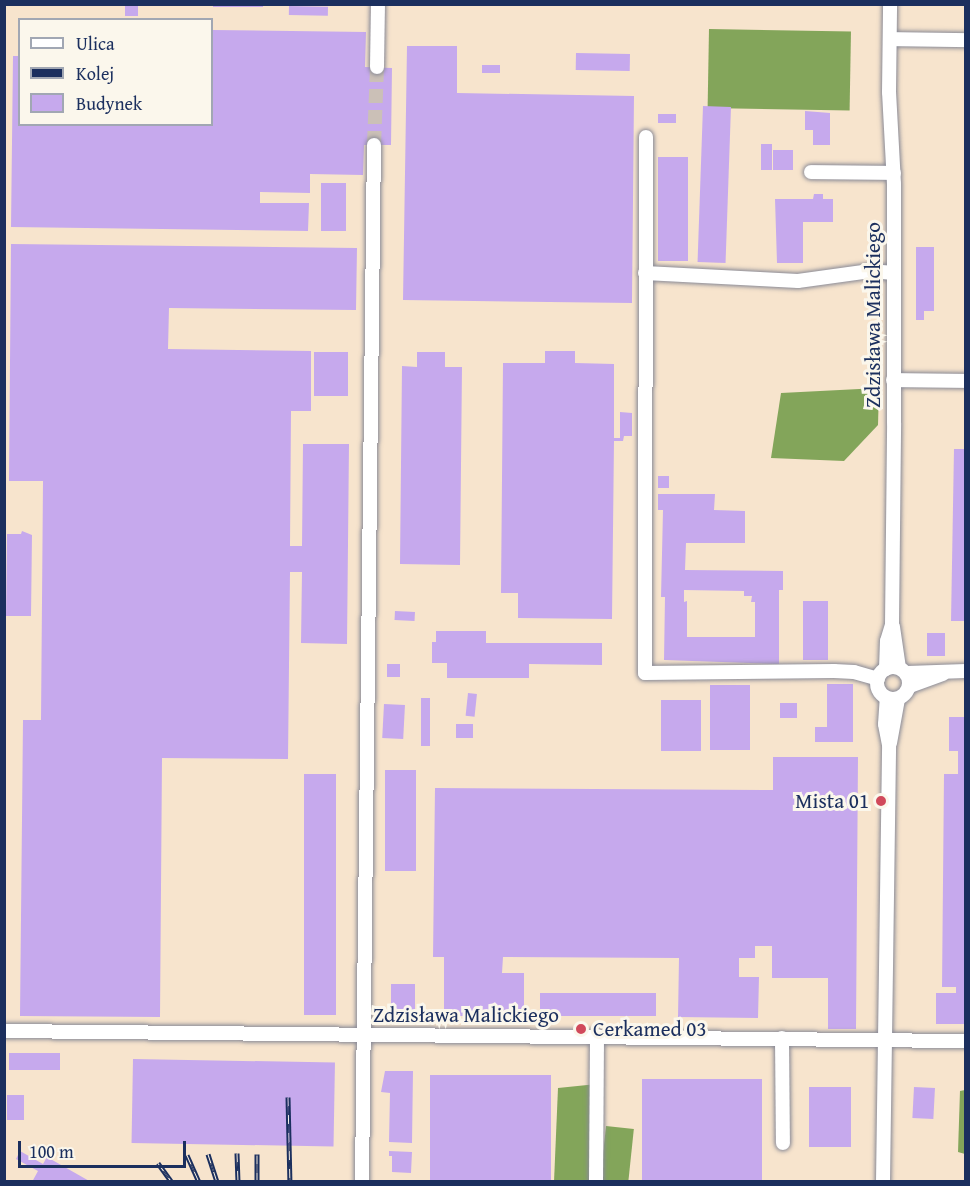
<!DOCTYPE html>
<meta charset="utf-8">
<style>
body{margin:0}
#map{position:relative;width:970px;height:1186px;overflow:hidden;background:#f7e4cd;font-family:"Gentium Book Plus",serif}
div>[style]{position:absolute}
.forest>*{inset:0;background:#83a55a;transform-origin:0 0}
.building>*{inset:0;background:#c6a9ed;transform-origin:0 0}
.minor-tunnel>*{height:14px;margin-top:-7px;transform-origin:0;background:repeating-linear-gradient(90deg,#cbc0b7 0 14px,transparent 0 21px)}
.roads{filter:drop-shadow(0 0 2px #898a96) drop-shadow(0 0 2px #898a96)}
.minor>*{height:14px;margin:-7px;padding:0 7px;transform-origin:7px;border-radius:7px;background:#fff}
.minor>.ring{margin:-7px;padding:0;box-sizing:content-box;background:none;border:14px solid #fff;border-radius:50%}
.rail>*{height:5px;margin-top:-2.5px;transform-origin:0;background:repeating-linear-gradient(90deg,#fbf7ec 0 9px,#1b2f5e 0 18px);box-sizing:border-box;border-block:2px solid #1b2f5e}
.dots>*{width:16px;height:16px;translate:-50% -50%;box-sizing:border-box;border:3px solid #fbf7ec;border-radius:50%}
span{translate:-50% -50%;white-space:nowrap;text-align:center;line-height:1.15;-webkit-text-stroke:6px #fbf7ec;paint-order:stroke}
.street-label{font-size:21px;color:#1b2f5e}
.poi-label{font-size:21px;color:#1b2f5e}
.right{translate:-100% -50%;text-align:right}
.left{translate:0 -50%;text-align:left}
.frame{position:absolute;inset:0;border:6px solid #1b2f5e;pointer-events:none}
.legend{position:absolute;left:18px;top:18px;width:195px;height:108px;box-sizing:border-box;background:#fbf7ec;border:2px solid #a1a7b3;margin:0;padding:8px 10px;list-style:none;font-size:18px;color:#1b2f5e}
.legend li{display:flex;align-items:center;gap:12px;height:30px}
.legend b{width:30px;border:2px solid #a1a7b3}
.scale{position:absolute;left:18px;top:1141px;width:168px;height:27px;box-sizing:border-box;border:3px solid #1b2f5e;border-top:0;padding-left:8px;font-size:18px;line-height:21px;white-space:nowrap;color:#1b2f5e;-webkit-text-stroke:4px #fbf7ec;paint-order:stroke}
</style>
<div id="map">
<div class="forest">
<i style="left:709px;top:29px;width:142px;height:79px;rotate:1deg"></i>
<i style="clip-path:polygon(879px 388px,878px 425px,844px 461px,771px 458px,781px 393px)"></i>
<i style="clip-path:polygon(597px 1084px,589px 1181px,554px 1182px,558px 1088px)"></i>
<i style="clip-path:polygon(965px 1090px,966px 1090px,965px 1154px,958px 1152px,960px 1091px)"></i>
<i style="left:606px;top:1126px;width:28px;height:55px;rotate:6deg"></i>
</div>
<div class="building">
<i style="left:213px;top:4px;width:50px;height:3px"></i>
<i style="left:125px;top:5px;width:13px;height:11px"></i>
<i style="left:289px;top:6px;width:39px;height:9px;rotate:1deg"></i>
<i style="clip-path:polygon(212px 30px,366px 32px,365px 67px,392px 68px,391px 145px,364px 145px,363px 175px,310px 174px,310px 193px,260px 192px,260px 203px,309px 203px,308px 231px,11px 227px,13px 56px,20px 56px,20px 124px,212px 124px)"></i>
<i style="clip-path:polygon(407px 46px,457px 46px,457px 93px,634px 96px,632px 303px,403px 300px)"></i>
<i style="left:576px;top:53px;width:54px;height:17px;rotate:1deg"></i>
<i style="left:482px;top:65px;width:18px;height:8px"></i>
<i style="left:703px;top:106px;width:28px;height:156px;rotate:2deg"></i>
<i style="clip-path:polygon(805px 111px,830px 113px,830px 145px,813px 145px,813px 130px,805px 130px)"></i>
<i style="left:658px;top:114px;width:18px;height:9px"></i>
<i style="left:761px;top:144px;width:11px;height:26px"></i>
<i style="left:773px;top:150px;width:20px;height:20px"></i>
<i style="left:658px;top:157px;width:30px;height:104px"></i>
<i style="left:321px;top:183px;width:25px;height:48px"></i>
<i style="clip-path:polygon(814px 194px,823px 194px,823px 199px,833px 199px,833px 222px,803px 222px,803px 263px,777px 263px,775px 199px,813px 199px)"></i>
<i style="clip-path:polygon(11px 244px,357px 248px,356px 310px,169px 308px,168px 349px,311px 351px,311px 411px,291px 411px,290px 546px,302px 546px,303px 444px,349px 444px,347px 644px,301px 643px,302px 572px,290px 572px,288px 759px,162px 758px,160px 1017px,20px 1016px,23px 720px,41px 720px,43px 481px,9px 481px)"></i>
<i style="clip-path:polygon(916px 247px,934px 247px,934px 311px,924px 311px,924px 320px,916px 320px)"></i>
<i style="clip-path:polygon(545px 351px,575px 351px,575px 363px,614px 364px,614px 438px,620px 438px,620px 412px,632px 413px,632px 436px,624px 436px,623px 441px,614px 441px,612px 619px,518px 618px,518px 593px,501px 593px,503px 363px,545px 363px)"></i>
<i style="left:314px;top:352px;width:34px;height:44px"></i>
<i style="clip-path:polygon(417px 352px,445px 352px,445px 367px,462px 367px,460px 565px,400px 564px,402px 366px,417px 367px)"></i>
<i style="clip-path:polygon(954px 449px,966px 449px,966px 621px,951px 621px)"></i>
<i style="left:658px;top:476px;width:11px;height:12px"></i>
<i style="clip-path:polygon(evenodd,658px 494px,715px 494px,714px 510px,745px 511px,745px 543px,686px 543px,685px 570px,783px 571px,783px 590px,779px 590px,779px 664px,664px 660px,665px 597px,661px 597px,663px 510px,658px 510px,658px 494px,684px 590px,744px 591px,744px 596px,752px 596px,751px 602px,755px 602px,755px 637px,687px 637px,687px 601px,684px 602px,684px 590px)"></i>
<i style="clip-path:polygon(22px 531px,32px 535px,31px 616px,6px 616px,7px 534px,21px 534px)"></i>
<i style="left:803px;top:601px;width:25px;height:59px"></i>
<i style="left:395px;top:611px;width:20px;height:9px;rotate:3deg"></i>
<i style="clip-path:polygon(436px 631px,486px 631px,486px 643px,602px 643px,602px 665px,529px 664px,529px 678px,447px 678px,447px 663px,432px 663px,432px 642px,436px 642px)"></i>
<i style="left:927px;top:633px;width:18px;height:23px"></i>
<i style="left:387px;top:664px;width:13px;height:13px"></i>
<i style="clip-path:polygon(827px 684px,853px 684px,853px 742px,815px 742px,815px 727px,827px 727px)"></i>
<i style="left:710px;top:685px;width:40px;height:65px"></i>
<i style="left:468px;top:693px;width:9px;height:23px;rotate:6deg"></i>
<i style="left:421px;top:698px;width:9px;height:48px"></i>
<i style="left:661px;top:700px;width:40px;height:51px"></i>
<i style="left:780px;top:703px;width:17px;height:15px"></i>
<i style="left:384px;top:704px;width:21px;height:34px;rotate:3deg"></i>
<i style="clip-path:polygon(949px 717px,966px 717px,966px 1024px,936px 1024px,936px 993px,956px 993px,956px 987px,942px 987px,944px 774px,958px 774px,958px 751px,949px 751px)"></i>
<i style="left:456px;top:724px;width:17px;height:14px"></i>
<i style="clip-path:polygon(773px 757px,858px 757px,856px 1029px,828px 1029px,828px 978px,772px 978px,772px 946px,755px 946px,755px 958px,739px 958px,739px 977px,759px 977px,758px 1018px,678px 1017px,679px 958px,503px 957px,502px 973px,524px 973px,524px 1016px,444px 1016px,444px 957px,433px 957px,435px 788px,773px 790px)"></i>
<i style="left:385px;top:770px;width:31px;height:101px"></i>
<i style="left:304px;top:774px;width:32px;height:241px"></i>
<i style="left:391px;top:984px;width:24px;height:31px"></i>
<i style="left:540px;top:993px;width:116px;height:23px"></i>
<i style="left:9px;top:1053px;width:51px;height:17px"></i>
<i style="left:133px;top:1059px;width:202px;height:84px;rotate:1deg"></i>
<i style="clip-path:polygon(385px 1071px,413px 1071px,412px 1143px,389px 1142px,390px 1093px,381px 1092px)"></i>
<i style="left:430px;top:1075px;width:121px;height:107px"></i>
<i style="left:642px;top:1079px;width:120px;height:103px"></i>
<i style="left:809px;top:1087px;width:42px;height:60px"></i>
<i style="left:914px;top:1087px;width:21px;height:31px;rotate:3deg"></i>
<i style="left:7px;top:1095px;width:17px;height:25px"></i>
<i style="clip-path:polygon(20px 1151px,43px 1164px,47px 1157px,91px 1182px,32px 1182px,38px 1171px,16px 1159px)"></i>
<i style="clip-path:polygon(389px 1151px,412px 1152px,411px 1173px,392px 1172px,392px 1156px,389px 1156px)"></i>
</div>
<div class="minor-tunnel">
<i style="left:374px;top:145px;width:78px;rotate:-87.8deg"></i>
</div>
<div class="roads">
<div class="minor">
<i style="left:890px;top:39px;width:76px;rotate:0.8deg"></i>
<i style="left:377px;top:67px;width:63px;rotate:-89.1deg"></i>
<i style="left:646px;top:137px;width:536px;rotate:90.11deg"></i>
<i style="left:645px;top:673px;width:189px;rotate:-0.6deg"></i>
<i style="left:834px;top:671px;width:20px;rotate:3deg"></i>
<i style="left:854px;top:672px;width:25px;rotate:16deg"></i>
<i style="left:811px;top:172px;width:83px;rotate:0.7deg"></i>
<i style="left:645px;top:273px;width:153px;rotate:3deg"></i>
<i style="left:798px;top:281px;width:73px;rotate:-7.9deg"></i>
<i style="left:870px;top:271px;width:24px;rotate:5deg"></i>
<i style="left:893px;top:380px;width:73px;rotate:0.8deg"></i>
<i style="left:893px;top:627px;width:41px;rotate:81.7deg"></i>
<i class="ring" style="left:877px;top:667px;width:18px;height:18px"></i>
<i style="left:886px;top:669px;width:28px;rotate:-88deg"></i>
<i style="left:887px;top:641px;width:17px;rotate:-73deg"></i>
<i style="left:892px;top:625px;width:202px;rotate:-89.4deg"></i>
<i style="left:894px;top:423px;width:239px;rotate:-90deg"></i>
<i style="left:894px;top:184px;width:92px;rotate:-93.1deg"></i>
<i style="left:889px;top:92px;width:88px;rotate:-89.3deg"></i>
<i style="left:907px;top:673px;width:59px;rotate:-1.9deg"></i>
<i style="left:910px;top:686px;width:35px;rotate:-20deg"></i>
<i style="left:890px;top:743px;width:45px;rotate:-79.7deg"></i>
<i style="left:4px;top:1031px;width:962px;rotate:0.6deg"></i>
<i style="left:782px;top:1038px;width:105px;rotate:89.5deg"></i>
<i style="left:362px;top:1182px;width:1037px;rotate:-89.34deg"></i>
<i style="left:596px;top:1182px;width:146px;rotate:-89.6deg"></i>
<i style="left:883px;top:1182px;width:437px;rotate:-89.2deg"></i>
<i style="left:889px;top:745px;width:21px;rotate:-101deg"></i>
<i style="left:885px;top:724px;width:26px;rotate:-86deg"></i>
</div>
</div>
<div class="rail">
<i style="left:288px;top:1097px;width:85px;rotate:88.7deg"></i>
<i style="left:237px;top:1153px;width:29px;rotate:88deg"></i>
<i style="left:208px;top:1154px;width:29px;rotate:72deg"></i>
<i style="left:187px;top:1155px;width:30px;rotate:66deg"></i>
<i style="left:158px;top:1163px;width:24px;rotate:54deg"></i>
<i style="left:257px;top:1182px;width:28px;rotate:-90deg"></i>
</div>
<div class="dots">
<i style="left:881px;top:801px;background:#d1495b"></i>
<i style="left:581px;top:1029px;background:#d1495b"></i>
</div>
<div class="street-label">
<span style="left:873px;top:315px;rotate:-90deg">Zdzisława Malickiego</span>
<span style="left:466px;top:1015px">Zdzisława Malickiego</span>
</div>
<div class="poi-label">
<span class="right" style="left:869px;top:801px">Mista 01</span>
<span class="left" style="left:593px;top:1029px">Cerkamed 03</span>
</div>
<div class="frame"></div>
<ul class="legend">
<li><b style="height:8px;background:#fff"></b>Ulica</li>
<li><b style="height:8px;background:#1b2f5e"></b>Kolej</li>
<li><b style="height:16px;background:#c6a9ed"></b>Budynek</li>
</ul>
<div class="scale">100 m</div>
</div>
